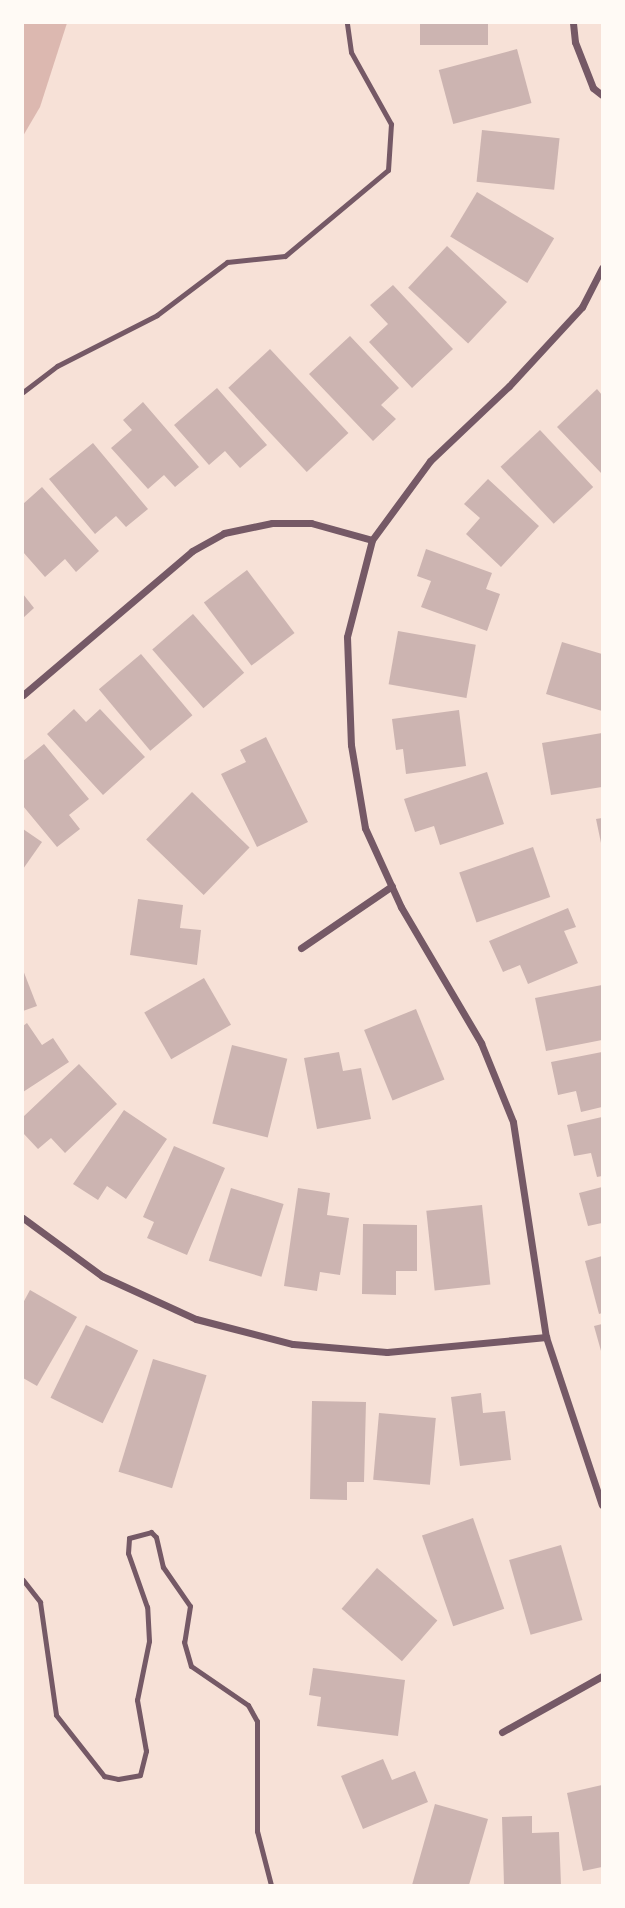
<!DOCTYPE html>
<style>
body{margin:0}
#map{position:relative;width:625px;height:1908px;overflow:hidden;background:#f7e1d7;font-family:Cabin,sans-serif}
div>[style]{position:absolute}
.water>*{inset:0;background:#dcb8b0}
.building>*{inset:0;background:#ccb4b1;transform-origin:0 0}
.service>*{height:5px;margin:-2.5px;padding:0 2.5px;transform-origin:2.5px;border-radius:2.5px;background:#755966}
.minor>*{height:7px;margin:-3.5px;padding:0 3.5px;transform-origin:3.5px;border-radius:3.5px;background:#755966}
span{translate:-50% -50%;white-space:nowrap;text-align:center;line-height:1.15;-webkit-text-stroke:7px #fffaf5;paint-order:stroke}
.frame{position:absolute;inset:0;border:24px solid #fffaf5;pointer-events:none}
</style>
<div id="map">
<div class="water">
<i style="clip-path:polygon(23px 23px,67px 23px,40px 107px,23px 136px)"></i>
</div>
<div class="building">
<i style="left:420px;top:23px;width:68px;height:22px"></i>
<i style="left:517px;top:49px;width:56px;height:81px;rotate:75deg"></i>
<i style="left:482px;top:130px;width:78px;height:52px;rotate:6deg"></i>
<i style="left:477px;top:192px;width:90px;height:52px;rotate:31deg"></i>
<i style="left:447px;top:246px;width:82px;height:57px;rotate:43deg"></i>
<i style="clip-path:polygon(393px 285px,453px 349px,412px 388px,369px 342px,388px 324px,370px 305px)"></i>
<i style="clip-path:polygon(350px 336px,399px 388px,381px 405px,396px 419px,373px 441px,309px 374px)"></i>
<i style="left:270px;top:349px;width:115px;height:57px;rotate:47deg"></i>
<i style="clip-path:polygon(217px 388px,267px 445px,240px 468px,225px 451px,209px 465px,174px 425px)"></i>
<i style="clip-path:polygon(597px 389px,602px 395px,602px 474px,557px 427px)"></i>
<i style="clip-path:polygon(143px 402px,199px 467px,175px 487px,164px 475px,148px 489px,111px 448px,132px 430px,123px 420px)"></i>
<i style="left:540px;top:430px;width:78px;height:54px;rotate:47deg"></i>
<i style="clip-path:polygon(93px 443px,148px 509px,126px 527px,116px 516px,95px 534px,49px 479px)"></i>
<i style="clip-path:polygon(488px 479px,539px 526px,501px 567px,466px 534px,480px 518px,464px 504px)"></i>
<i style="clip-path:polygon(42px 487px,99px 551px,76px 572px,65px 559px,45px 577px,23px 552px,23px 504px)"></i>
<i style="clip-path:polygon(426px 549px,492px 573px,486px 589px,500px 594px,487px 631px,421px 607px,431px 581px,417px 576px)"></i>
<i style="left:247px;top:570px;width:79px;height:54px;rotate:53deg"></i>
<i style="clip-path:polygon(23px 594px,34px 608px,23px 618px)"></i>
<i style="left:193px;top:614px;width:78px;height:54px;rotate:49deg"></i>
<i style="left:398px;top:631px;width:79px;height:54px;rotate:10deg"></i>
<i style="clip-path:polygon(562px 642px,602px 654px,602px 711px,546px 694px)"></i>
<i style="left:141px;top:654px;width:80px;height:55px;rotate:50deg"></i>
<i style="clip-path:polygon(74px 709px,86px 722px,100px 709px,145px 757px,103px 795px,47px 734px)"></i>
<i style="clip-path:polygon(459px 710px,466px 766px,406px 774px,403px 749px,396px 750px,392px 719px)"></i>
<i style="clip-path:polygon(602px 733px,602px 787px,551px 795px,542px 743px)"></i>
<i style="clip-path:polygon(266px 737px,308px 822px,257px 847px,221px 774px,246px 762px,240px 750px)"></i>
<i style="clip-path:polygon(44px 744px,89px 799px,69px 815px,80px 829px,57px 847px,23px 806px,23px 761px)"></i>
<i style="clip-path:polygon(487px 772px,504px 824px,440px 845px,434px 826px,415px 832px,404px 799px)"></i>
<i style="left:192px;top:792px;width:80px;height:66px;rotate:44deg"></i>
<i style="clip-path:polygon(602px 818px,602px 843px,601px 843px,596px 819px)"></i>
<i style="clip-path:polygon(23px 829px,42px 842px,23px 869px)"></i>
<i style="left:533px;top:847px;width:53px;height:78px;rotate:71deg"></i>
<i style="clip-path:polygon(138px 899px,183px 905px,180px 928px,201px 930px,197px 965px,130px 955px)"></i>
<i style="clip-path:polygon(568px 908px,576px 927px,564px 931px,578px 963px,528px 984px,520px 965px,503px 972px,489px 941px)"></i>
<i style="clip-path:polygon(23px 970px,37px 1006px,23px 1011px)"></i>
<i style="left:204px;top:978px;width:54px;height:69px;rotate:60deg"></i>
<i style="clip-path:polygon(602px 985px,602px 1040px,546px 1051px,535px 998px)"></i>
<i style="left:416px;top:1009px;width:76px;height:56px;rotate:68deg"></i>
<i style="clip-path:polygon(27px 1023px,42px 1045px,53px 1038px,69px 1062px,23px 1092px,23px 1026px)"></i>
<i style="left:232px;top:1045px;width:57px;height:81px;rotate:14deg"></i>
<i style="clip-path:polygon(339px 1052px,343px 1071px,361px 1068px,371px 1119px,317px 1129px,304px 1058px)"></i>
<i style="clip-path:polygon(602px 1052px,602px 1107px,581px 1112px,576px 1091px,558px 1095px,551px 1062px)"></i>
<i style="clip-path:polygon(79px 1064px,117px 1104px,65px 1153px,51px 1138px,38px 1149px,23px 1133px,23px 1117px)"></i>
<i style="clip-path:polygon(124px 1110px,167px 1139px,126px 1199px,107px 1186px,98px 1200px,73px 1184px)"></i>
<i style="clip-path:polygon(602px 1117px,602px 1176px,597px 1177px,591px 1153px,574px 1156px,567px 1125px)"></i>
<i style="clip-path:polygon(174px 1146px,225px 1168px,187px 1255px,147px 1238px,154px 1222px,143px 1217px)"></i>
<i style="clip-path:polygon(602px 1187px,602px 1223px,588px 1226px,579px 1193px)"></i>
<i style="left:231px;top:1188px;width:55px;height:76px;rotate:17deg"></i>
<i style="clip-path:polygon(298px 1188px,330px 1193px,327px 1215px,349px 1218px,340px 1275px,320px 1272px,317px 1291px,284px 1286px)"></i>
<i style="left:482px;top:1205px;width:80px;height:56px;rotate:84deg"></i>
<i style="clip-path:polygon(363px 1224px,417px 1225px,417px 1271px,396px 1271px,396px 1295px,362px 1294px)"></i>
<i style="clip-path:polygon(602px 1256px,602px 1313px,599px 1314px,585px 1261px)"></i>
<i style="clip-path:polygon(30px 1290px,77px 1317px,37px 1386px,23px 1378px,23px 1303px)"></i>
<i style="clip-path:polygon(602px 1324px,602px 1351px,601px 1351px,594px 1326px)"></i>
<i style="left:86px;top:1325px;width:58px;height:81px;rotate:26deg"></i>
<i style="left:153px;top:1359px;width:56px;height:118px;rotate:17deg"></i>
<i style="clip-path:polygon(481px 1393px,483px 1413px,505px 1411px,511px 1460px,460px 1466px,451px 1397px)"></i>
<i style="clip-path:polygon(312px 1401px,366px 1402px,364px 1482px,347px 1482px,347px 1500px,310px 1499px)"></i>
<i style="left:379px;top:1413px;width:57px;height:67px;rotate:5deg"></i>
<i style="left:473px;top:1518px;width:96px;height:54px;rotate:71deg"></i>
<i style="left:561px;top:1545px;width:78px;height:54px;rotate:74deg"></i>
<i style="left:377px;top:1568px;width:80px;height:54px;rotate:41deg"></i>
<i style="clip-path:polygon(313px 1668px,405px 1680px,398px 1736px,317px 1726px,321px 1697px,309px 1695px)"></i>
<i style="clip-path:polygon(383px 1759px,392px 1780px,415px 1771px,428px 1802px,363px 1829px,341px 1776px)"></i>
<i style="clip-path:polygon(602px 1785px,602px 1867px,583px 1871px,567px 1793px)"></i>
<i style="clip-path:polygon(435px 1804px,488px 1819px,469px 1885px,412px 1885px)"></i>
<i style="clip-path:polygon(532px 1816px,532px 1833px,559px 1832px,561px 1885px,504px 1885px,502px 1817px)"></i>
</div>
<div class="service">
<i style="left:23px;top:392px;width:43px;rotate:-37.4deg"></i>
<i style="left:57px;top:366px;width:112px;rotate:-27deg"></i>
<i style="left:157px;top:315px;width:88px;rotate:-37.1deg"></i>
<i style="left:227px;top:262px;width:58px;rotate:-5.9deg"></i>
<i style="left:285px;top:256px;width:134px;rotate:-39.9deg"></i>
<i style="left:388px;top:170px;width:46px;rotate:-86.3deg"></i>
<i style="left:391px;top:124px;width:82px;rotate:-119.1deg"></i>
<i style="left:351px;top:52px;width:29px;rotate:-98deg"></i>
<i style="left:23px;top:1580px;width:28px;rotate:52deg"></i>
<i style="left:40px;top:1602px;width:114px;rotate:81.9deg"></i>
<i style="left:56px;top:1715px;width:78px;rotate:51.8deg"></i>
<i style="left:104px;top:1776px;width:14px;rotate:12deg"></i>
<i style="left:118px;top:1779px;width:22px;rotate:-10deg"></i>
<i style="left:140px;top:1775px;width:25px;rotate:-76deg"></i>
<i style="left:146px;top:1751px;width:52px;rotate:-100deg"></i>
<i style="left:137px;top:1700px;width:60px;rotate:-78.5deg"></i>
<i style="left:149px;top:1641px;width:34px;rotate:-93deg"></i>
<i style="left:147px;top:1607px;width:57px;rotate:-109.4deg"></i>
<i style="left:128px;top:1553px;width:15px;rotate:-86deg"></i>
<i style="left:129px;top:1538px;width:23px;rotate:-15deg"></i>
<i style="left:151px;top:1532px;width:7px;rotate:45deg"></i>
<i style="left:156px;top:1537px;width:31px;rotate:77deg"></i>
<i style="left:163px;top:1567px;width:47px;rotate:55.3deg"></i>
<i style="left:190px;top:1606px;width:36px;rotate:99deg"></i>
<i style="left:184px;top:1642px;width:25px;rotate:74deg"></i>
<i style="left:191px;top:1666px;width:69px;rotate:34.4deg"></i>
<i style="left:248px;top:1705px;width:18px;rotate:61deg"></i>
<i style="left:257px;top:1721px;width:110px;rotate:90deg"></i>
<i style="left:257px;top:1831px;width:56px;rotate:75.5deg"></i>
</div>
<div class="minor">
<i style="left:573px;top:23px;width:19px;rotate:84deg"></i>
<i style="left:575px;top:42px;width:49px;rotate:68.6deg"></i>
<i style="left:593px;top:88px;width:11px;rotate:38deg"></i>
<i style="left:602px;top:268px;width:44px;rotate:117.1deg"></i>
<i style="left:582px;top:307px;width:108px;rotate:132.7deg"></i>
<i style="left:509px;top:386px;width:109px;rotate:136.5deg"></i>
<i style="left:430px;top:461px;width:98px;rotate:126.3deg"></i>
<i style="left:372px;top:540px;width:100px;rotate:104.5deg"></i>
<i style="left:347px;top:637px;width:108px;rotate:87.9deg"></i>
<i style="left:351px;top:745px;width:84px;rotate:80.4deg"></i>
<i style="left:365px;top:828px;width:87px;rotate:65.5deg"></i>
<i style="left:401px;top:907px;width:158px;rotate:59.5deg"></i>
<i style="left:481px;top:1043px;width:85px;rotate:67.9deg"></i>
<i style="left:513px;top:1122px;width:218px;rotate:81.3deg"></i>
<i style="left:546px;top:1337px;width:177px;rotate:71.6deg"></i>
<i style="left:23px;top:695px;width:222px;rotate:-40.4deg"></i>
<i style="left:192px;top:551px;width:37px;rotate:-29deg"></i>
<i style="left:224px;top:533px;width:49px;rotate:-11.8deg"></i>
<i style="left:272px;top:523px;width:39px"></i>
<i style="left:311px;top:523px;width:63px;rotate:15.6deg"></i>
<i style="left:301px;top:948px;width:110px;rotate:-34.3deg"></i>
<i style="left:23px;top:1218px;width:98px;rotate:36.3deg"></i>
<i style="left:102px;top:1276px;width:103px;rotate:24.6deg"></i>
<i style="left:196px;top:1319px;width:100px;rotate:14.5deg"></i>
<i style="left:293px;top:1344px;width:94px;rotate:4.9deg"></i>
<i style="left:387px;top:1352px;width:160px;rotate:-5.4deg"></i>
<i style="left:502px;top:1732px;width:115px;rotate:-29.2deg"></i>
</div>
<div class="frame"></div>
</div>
